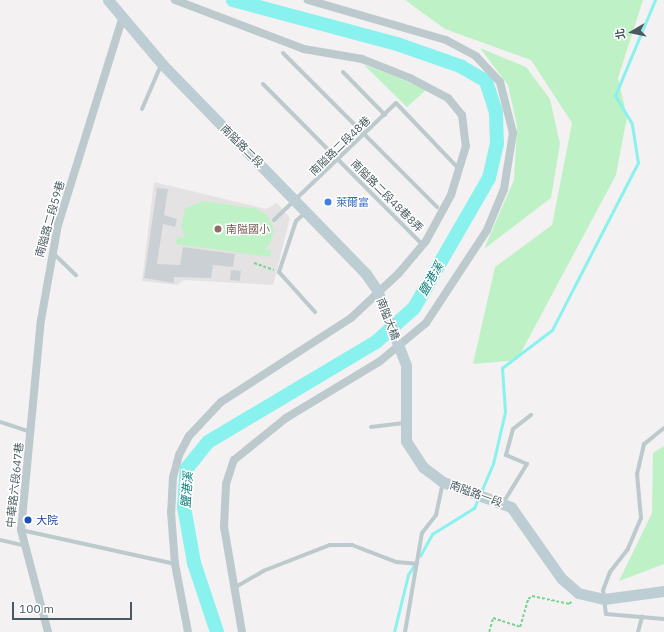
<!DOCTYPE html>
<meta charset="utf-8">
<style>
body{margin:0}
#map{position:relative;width:664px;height:632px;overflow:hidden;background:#f4f1f2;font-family:"IBM Plex Sans","Noto Sans TC",sans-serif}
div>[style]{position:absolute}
.education>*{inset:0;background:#e5e2e4}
.green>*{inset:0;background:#bef2c6}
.stream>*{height:2.5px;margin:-1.25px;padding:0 1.25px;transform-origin:1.25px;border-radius:1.25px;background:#89f2ee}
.river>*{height:14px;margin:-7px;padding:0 7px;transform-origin:7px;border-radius:7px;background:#89f2ee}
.building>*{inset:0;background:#cbd0d4;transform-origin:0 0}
.path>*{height:1.5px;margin-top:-0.75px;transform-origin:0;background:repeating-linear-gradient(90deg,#74d38d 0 3px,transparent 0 5px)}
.lane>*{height:4px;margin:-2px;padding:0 2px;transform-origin:2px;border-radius:2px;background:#bccace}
.street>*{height:8px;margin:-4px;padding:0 4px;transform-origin:4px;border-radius:4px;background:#bccace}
.secondary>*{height:11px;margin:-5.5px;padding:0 5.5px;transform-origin:5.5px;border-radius:5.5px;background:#bccdd4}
.dots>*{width:11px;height:11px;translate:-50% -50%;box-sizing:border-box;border:2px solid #fff;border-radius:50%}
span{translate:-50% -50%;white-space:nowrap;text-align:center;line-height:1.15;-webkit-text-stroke:3px #fff;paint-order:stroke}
.street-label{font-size:11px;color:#485a60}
.shop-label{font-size:11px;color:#366cbe}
.left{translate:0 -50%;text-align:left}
.education-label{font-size:11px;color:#785e54}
.transit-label{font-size:11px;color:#164399}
.water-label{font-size:12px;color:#097d79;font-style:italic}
.north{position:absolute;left:612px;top:12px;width:40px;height:40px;-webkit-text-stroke:3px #fff;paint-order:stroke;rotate:261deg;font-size:11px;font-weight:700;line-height:16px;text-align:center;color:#485a60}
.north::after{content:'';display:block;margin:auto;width:14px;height:18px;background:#485a60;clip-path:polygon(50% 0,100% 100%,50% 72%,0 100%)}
.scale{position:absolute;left:12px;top:602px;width:120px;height:18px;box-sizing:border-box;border:2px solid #485a60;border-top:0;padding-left:5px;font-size:12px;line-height:14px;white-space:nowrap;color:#485a60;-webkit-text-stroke:3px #fff;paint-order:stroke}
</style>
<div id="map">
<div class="education">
<i style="clip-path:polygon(154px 182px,266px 209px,277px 203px,290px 218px,273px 285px,184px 280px,177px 285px,142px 281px)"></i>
</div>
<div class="green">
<i style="clip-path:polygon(405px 0,643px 0,618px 78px,627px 117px,616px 175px,517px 360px,473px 364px,495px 267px,552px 225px,572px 123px,531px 60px,445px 29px)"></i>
<i style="clip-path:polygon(480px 48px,526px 67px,550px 99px,560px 144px,551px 198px,484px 249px,514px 180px,517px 126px,508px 85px)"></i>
<i style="clip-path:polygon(364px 65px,397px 77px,426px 90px,407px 107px)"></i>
<i style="clip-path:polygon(204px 201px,257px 209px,267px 215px,274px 229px,271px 242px,265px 249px,271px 250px,270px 257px,176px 244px,177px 237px,185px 238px,181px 226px,185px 208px)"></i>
<i style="clip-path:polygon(664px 446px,664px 564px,619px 581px,652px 513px,653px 453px)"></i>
</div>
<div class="stream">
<i style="left:481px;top:492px;width:30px;rotate:-67deg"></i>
<i style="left:493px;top:464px;width:53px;rotate:-77deg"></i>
<i style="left:505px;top:412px;width:44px;rotate:-93.9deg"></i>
<i style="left:502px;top:368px;width:63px;rotate:-37.2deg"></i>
<i style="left:552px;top:330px;width:188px;rotate:-62.8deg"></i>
<i style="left:638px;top:163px;width:39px;rotate:-99deg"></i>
<i style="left:632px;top:124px;width:33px;rotate:-121deg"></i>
<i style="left:615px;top:96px;width:104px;rotate:-67.4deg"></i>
<i style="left:420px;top:556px;width:25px;rotate:-61deg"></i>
<i style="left:432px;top:534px;width:49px;rotate:-31.8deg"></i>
<i style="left:474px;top:508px;width:10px;rotate:-66deg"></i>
<i style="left:394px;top:632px;width:59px;rotate:-76.2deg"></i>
<i style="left:408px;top:575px;width:13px;rotate:-58deg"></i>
</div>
<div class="river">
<i style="left:217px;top:632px;width:73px;rotate:-108.4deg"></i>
<i style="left:194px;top:563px;width:57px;rotate:-100.1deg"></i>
<i style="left:184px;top:507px;width:39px;rotate:-86deg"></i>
<i style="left:187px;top:468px;width:33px;rotate:-51deg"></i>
<i style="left:208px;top:442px;width:196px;rotate:-30.8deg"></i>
<i style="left:376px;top:342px;width:51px;rotate:-41.8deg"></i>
<i style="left:414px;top:308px;width:150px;rotate:-60deg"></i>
<i style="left:489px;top:178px;width:35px;rotate:-77deg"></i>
<i style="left:497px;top:144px;width:32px;rotate:-92deg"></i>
<i style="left:496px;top:112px;width:33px;rotate:-108deg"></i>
<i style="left:486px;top:81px;width:30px;rotate:-150deg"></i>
<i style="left:460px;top:66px;width:67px;rotate:-160.8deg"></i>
<i style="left:397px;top:44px;width:170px;rotate:-165deg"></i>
</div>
<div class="building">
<i style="clip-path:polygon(157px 188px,168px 189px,164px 215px,177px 219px,175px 227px,163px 224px,157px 264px,180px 265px,183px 247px,235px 254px,233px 267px,213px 265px,211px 278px,174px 277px,174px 283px,144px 278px)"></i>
<i style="left:231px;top:270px;width:10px;height:10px;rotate:6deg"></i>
</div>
<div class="path">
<i style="left:254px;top:263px;width:21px;rotate:19deg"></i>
<i style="left:489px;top:632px;width:15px;rotate:-74deg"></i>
<i style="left:493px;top:618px;width:28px;rotate:18deg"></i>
<i style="left:520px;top:627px;width:29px;rotate:-74deg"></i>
<i style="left:528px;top:599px;width:5px;rotate:-37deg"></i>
<i style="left:532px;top:596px;width:38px;rotate:12deg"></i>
<i style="left:569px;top:604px;width:4px;rotate:-45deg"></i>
</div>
<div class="lane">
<i style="left:283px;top:53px;width:218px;rotate:45deg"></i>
<i style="left:343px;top:72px;width:60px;rotate:45.7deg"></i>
<i style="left:263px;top:84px;width:227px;rotate:45.2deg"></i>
<i style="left:142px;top:109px;width:48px;rotate:-66.6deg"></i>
<i style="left:306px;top:212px;width:13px;rotate:138deg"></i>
<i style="left:296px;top:221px;width:54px;rotate:108.4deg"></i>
<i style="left:279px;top:272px;width:54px;rotate:48deg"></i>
<i style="left:274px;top:220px;width:169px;rotate:-43.8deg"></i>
<i style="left:396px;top:103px;width:91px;rotate:46.3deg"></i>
<i style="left:53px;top:253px;width:32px;rotate:44deg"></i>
<i style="left:0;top:422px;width:32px;rotate:18deg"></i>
<i style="left:371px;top:427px;width:33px;rotate:-7deg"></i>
<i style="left:664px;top:428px;width:26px;rotate:141deg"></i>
<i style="left:644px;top:444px;width:31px;rotate:103deg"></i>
<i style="left:637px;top:474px;width:44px;rotate:84.8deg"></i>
<i style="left:641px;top:518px;width:34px;rotate:113deg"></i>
<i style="left:628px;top:549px;width:29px;rotate:128deg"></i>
<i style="left:610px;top:572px;width:19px;rotate:111deg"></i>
<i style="left:603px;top:590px;width:24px;rotate:83deg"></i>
<i style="left:606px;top:614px;width:58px;rotate:4.9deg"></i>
<i style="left:503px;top:503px;width:46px;rotate:-58.4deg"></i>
<i style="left:527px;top:464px;width:23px;rotate:-157deg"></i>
<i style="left:506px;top:455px;width:27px;rotate:-75deg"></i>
<i style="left:513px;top:429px;width:23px;rotate:-38deg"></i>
<i style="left:21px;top:530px;width:158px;rotate:12.4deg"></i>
<i style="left:0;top:540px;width:23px;rotate:13deg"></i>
<i style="left:234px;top:588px;width:34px;rotate:-30deg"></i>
<i style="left:263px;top:571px;width:72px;rotate:-21.2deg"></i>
<i style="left:330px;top:545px;width:22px"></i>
<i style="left:352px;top:545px;width:47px;rotate:21.1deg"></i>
<i style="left:396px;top:562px;width:21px;rotate:5deg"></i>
<i style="left:405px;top:632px;width:100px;rotate:-80.3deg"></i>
<i style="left:422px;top:533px;width:23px;rotate:-52deg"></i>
<i style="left:436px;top:515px;width:34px;rotate:-78deg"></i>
<i style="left:638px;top:632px;width:16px;rotate:-75deg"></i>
</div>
<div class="street">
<i style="left:175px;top:0;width:138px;rotate:20.8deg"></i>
<i style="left:304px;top:49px;width:59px;rotate:9.8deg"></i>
<i style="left:362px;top:59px;width:52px;rotate:21.6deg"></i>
<i style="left:410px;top:78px;width:43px;rotate:27.8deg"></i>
<i style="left:448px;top:98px;width:22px;rotate:51deg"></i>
<i style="left:462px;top:115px;width:31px;rotate:83deg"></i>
<i style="left:466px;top:146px;width:51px;rotate:107deg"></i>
<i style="left:451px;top:195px;width:52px;rotate:118.5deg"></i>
<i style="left:426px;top:241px;width:42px;rotate:130.2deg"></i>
<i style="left:399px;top:273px;width:66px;rotate:136.8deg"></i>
<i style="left:351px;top:318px;width:155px;rotate:147.1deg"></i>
<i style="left:221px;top:402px;width:47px;rotate:133.3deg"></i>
<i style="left:189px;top:436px;width:21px;rotate:118deg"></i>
<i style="left:179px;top:455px;width:23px;rotate:105deg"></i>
<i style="left:173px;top:477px;width:35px;rotate:93deg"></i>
<i style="left:171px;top:512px;width:52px;rotate:85.6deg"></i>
<i style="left:175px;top:564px;width:69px;rotate:79.2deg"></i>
<i style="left:48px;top:632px;width:106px;rotate:-104.8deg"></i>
<i style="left:21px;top:530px;width:211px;rotate:-84.6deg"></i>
<i style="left:41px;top:320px;width:97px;rotate:-79.9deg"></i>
<i style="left:58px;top:225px;width:216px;rotate:-72.7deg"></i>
<i style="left:242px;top:632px;width:107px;rotate:-99.7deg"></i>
<i style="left:224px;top:527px;width:43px;rotate:-87.3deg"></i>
<i style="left:226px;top:484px;width:25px;rotate:-72deg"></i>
<i style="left:234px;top:460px;width:67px;rotate:-38.9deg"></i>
<i style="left:286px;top:418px;width:109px;rotate:-31.1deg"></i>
<i style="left:379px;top:362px;width:61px;rotate:-39.7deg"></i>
<i style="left:426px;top:323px;width:111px;rotate:-56.7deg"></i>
<i style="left:487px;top:230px;width:44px;rotate:-67.5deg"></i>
<i style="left:504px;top:189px;width:57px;rotate:-80.9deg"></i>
<i style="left:513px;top:133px;width:53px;rotate:-104.3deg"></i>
<i style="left:500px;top:82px;width:35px;rotate:-133deg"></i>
<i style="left:476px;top:56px;width:34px;rotate:-152deg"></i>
<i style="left:446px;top:40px;width:144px;rotate:-163.8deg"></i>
</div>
<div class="secondary">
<i style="left:108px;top:0;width:84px;rotate:49.8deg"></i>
<i style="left:162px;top:64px;width:293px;rotate:45.8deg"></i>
<i style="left:366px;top:274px;width:19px;rotate:55deg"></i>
<i style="left:377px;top:290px;width:80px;rotate:68.9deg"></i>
<i style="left:406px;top:365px;width:76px;rotate:90deg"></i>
<i style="left:406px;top:441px;width:31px;rotate:57deg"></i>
<i style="left:423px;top:467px;width:25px;rotate:37deg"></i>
<i style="left:443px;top:482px;width:72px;rotate:20.2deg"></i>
<i style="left:511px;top:507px;width:87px;rotate:54.8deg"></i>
<i style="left:561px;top:578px;width:23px;rotate:41deg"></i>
<i style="left:578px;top:593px;width:27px;rotate:13deg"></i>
<i style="left:604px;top:599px;width:61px;rotate:-7.6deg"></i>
</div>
<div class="dots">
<i style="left:328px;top:202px;background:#3f7fe0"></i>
<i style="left:218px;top:229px;background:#8d6e63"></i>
<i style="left:28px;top:520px;background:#1a4fb4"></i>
</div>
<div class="street-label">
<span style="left:242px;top:146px;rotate:45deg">南隘路二段</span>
<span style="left:340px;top:146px;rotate:-44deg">南隘路二段48巷</span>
<span style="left:387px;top:196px;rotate:45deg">南隘路二段48巷8弄</span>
<span style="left:50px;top:219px;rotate:-74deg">南隘路二段59巷</span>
<span style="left:388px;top:319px;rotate:69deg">南隘大橋</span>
<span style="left:15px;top:485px;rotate:-84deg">中華路六段647巷</span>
<span style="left:476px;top:494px;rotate:20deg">南隘路一段</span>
</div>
<div class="shop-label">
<span class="left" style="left:336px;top:202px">萊爾富</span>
</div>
<div class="education-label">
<span class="left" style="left:226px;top:229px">南隘國小</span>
</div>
<div class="transit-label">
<span class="left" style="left:36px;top:520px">大院</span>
</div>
<div class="water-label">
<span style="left:431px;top:279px;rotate:-60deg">鹽港溪</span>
<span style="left:187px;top:490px;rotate:-86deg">鹽港溪</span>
</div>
<div class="north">北</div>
<div class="scale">100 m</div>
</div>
